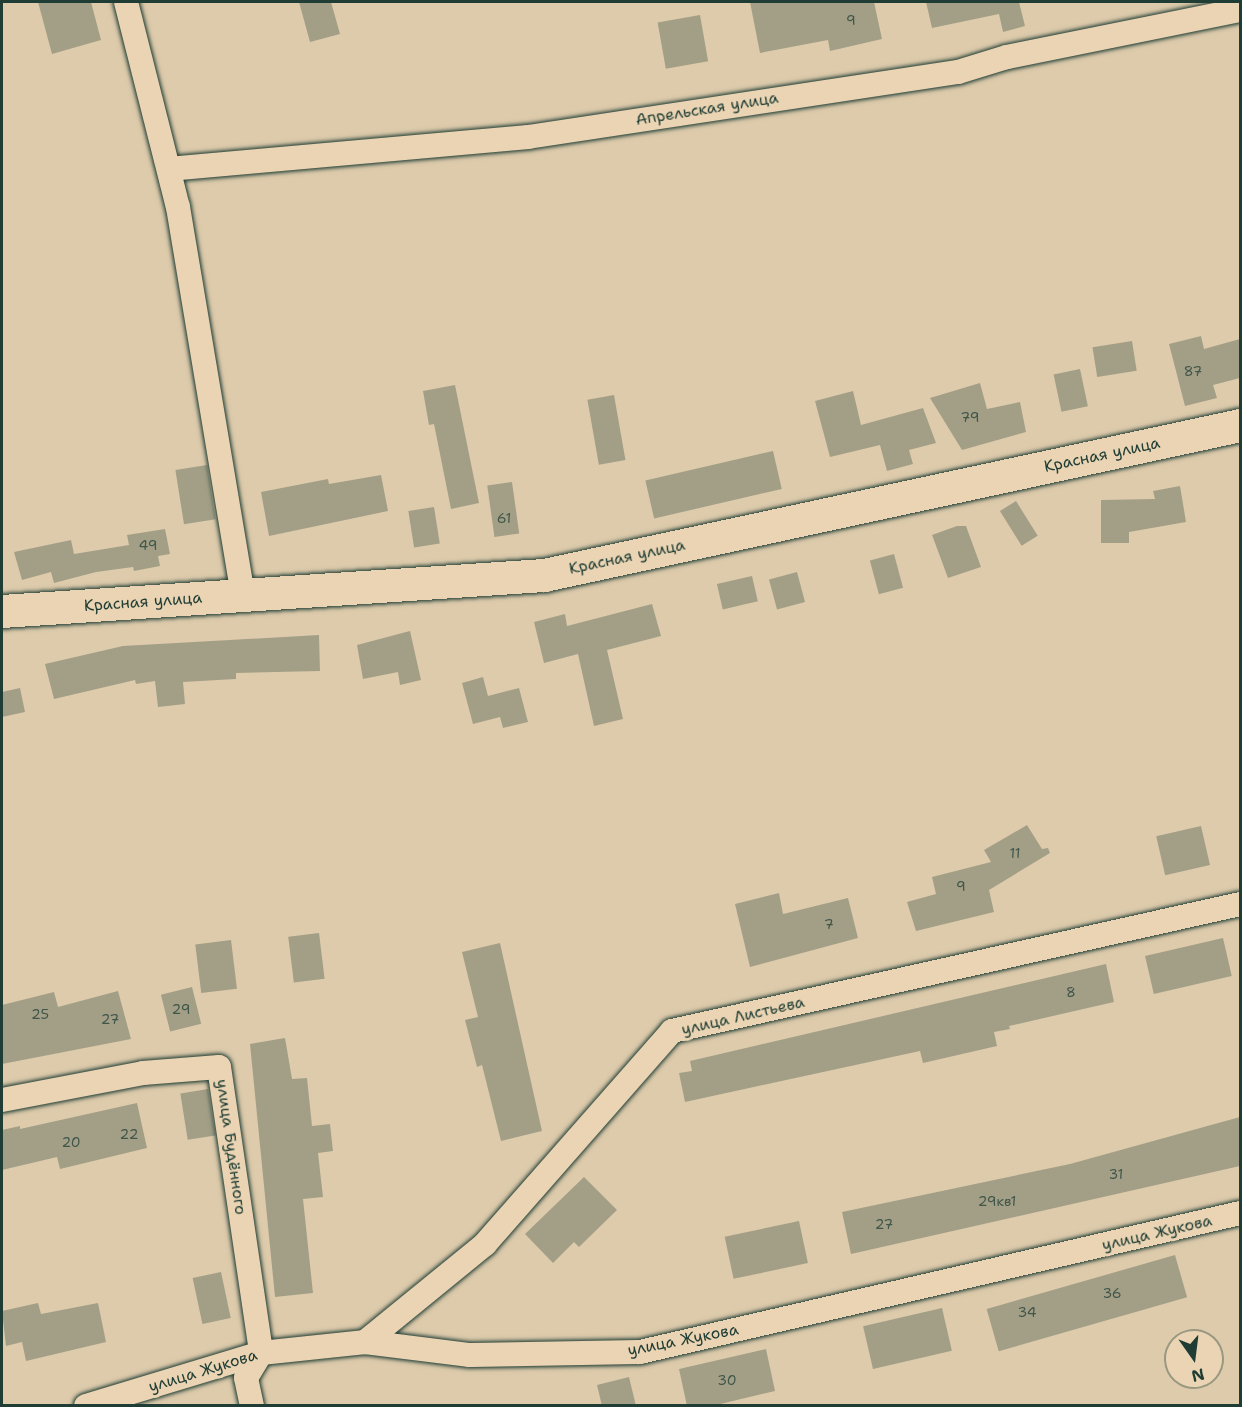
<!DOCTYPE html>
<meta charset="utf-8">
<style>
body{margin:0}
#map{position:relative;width:1242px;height:1407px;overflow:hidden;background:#decbac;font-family:"Shantell Sans",sans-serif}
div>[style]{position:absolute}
.building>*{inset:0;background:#a39f87;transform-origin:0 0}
.roads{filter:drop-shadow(0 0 2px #1f3d34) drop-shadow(0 0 2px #1f3d34)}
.minor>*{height:24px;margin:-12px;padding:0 12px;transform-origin:12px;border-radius:12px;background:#ead4b3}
.secondary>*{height:33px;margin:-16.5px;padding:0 16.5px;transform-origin:16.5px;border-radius:16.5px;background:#ead4b3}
span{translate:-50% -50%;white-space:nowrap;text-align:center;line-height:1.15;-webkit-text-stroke:6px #ead4b3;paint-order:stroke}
.number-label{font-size:14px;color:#405649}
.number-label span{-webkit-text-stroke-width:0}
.street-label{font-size:16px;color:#1f3d34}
.frame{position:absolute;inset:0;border:3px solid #1f3d34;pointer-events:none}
.north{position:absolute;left:1164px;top:1329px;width:60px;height:60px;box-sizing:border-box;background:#ead4b3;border:2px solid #999880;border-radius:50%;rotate:166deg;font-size:16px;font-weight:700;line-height:24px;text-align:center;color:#1f3d34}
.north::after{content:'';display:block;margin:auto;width:21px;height:27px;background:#1f3d34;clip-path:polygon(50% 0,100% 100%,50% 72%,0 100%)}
</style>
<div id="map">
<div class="building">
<i style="clip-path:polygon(38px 2px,91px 2px,101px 40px,52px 54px)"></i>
<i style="clip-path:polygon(299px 2px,331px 2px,340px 34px,310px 42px)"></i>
<i style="clip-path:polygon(750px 2px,874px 2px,882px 39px,830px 51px,828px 40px,760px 53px)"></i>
<i style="clip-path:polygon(926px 2px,1019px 2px,1025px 26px,1003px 32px,999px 14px,932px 28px)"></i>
<i style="left:700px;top:15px;width:47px;height:43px;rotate:80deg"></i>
<i style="clip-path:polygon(1201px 336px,1204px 349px,1240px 339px,1240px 378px,1213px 385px,1217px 398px,1185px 406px,1169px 344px)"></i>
<i style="left:1132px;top:341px;width:30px;height:40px;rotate:81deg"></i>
<i style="left:1080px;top:369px;width:38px;height:27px;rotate:78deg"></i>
<i style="clip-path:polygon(980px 383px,987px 409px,1020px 402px,1026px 432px,962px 450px,930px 398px)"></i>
<i style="clip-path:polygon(455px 385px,479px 503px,451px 509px,434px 424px,429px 425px,423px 391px)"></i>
<i style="clip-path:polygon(853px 391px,861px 425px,923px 408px,936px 443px,909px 450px,913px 464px,887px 471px,880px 445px,830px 457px,815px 401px)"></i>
<i style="left:614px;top:395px;width:66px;height:27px;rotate:80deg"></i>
<i style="left:773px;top:451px;width:39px;height:131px;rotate:77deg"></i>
<i style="left:207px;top:465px;width:55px;height:32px;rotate:81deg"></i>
<i style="clip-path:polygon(381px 475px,388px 511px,269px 536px,261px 492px,328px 479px,329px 484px)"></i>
<i style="left:512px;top:482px;width:52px;height:25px;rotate:82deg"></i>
<i style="clip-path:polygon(1180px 486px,1186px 522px,1129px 532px,1129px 543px,1101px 543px,1101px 500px,1155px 499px,1153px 491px)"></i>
<i style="left:1016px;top:501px;width:41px;height:19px;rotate:58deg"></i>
<i style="left:434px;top:507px;width:37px;height:26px;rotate:81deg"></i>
<i style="clip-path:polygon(957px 526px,966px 526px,981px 567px,948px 578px,932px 535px)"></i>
<i style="clip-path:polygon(165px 529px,170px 554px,158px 556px,160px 566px,134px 571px,133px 567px,96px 572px,54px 583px,51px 572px,22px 580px,14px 552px,71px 540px,74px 554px,129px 545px,127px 535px)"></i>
<i style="left:894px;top:554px;width:35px;height:25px;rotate:75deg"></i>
<i style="left:797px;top:572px;width:31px;height:29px;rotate:75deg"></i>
<i style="left:752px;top:576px;width:26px;height:36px;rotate:77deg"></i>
<i style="clip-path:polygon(652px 604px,661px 636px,607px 650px,623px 719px,594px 726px,578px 654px,544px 663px,534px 622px,565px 614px,567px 626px)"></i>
<i style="clip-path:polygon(410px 631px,421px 680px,400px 685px,398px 672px,363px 679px,357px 645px)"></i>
<i style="clip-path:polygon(319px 635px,320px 671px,236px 673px,236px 679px,183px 682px,185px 704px,158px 707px,155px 681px,136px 684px,135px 680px,54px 699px,45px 664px,123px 646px)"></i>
<i style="clip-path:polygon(483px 677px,488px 696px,519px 688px,528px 722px,503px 728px,500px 717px,473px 724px,462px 683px)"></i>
<i style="clip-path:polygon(20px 688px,25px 712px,2px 717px,2px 692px)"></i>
<i style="clip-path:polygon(1027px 825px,1042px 849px,1048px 848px,1050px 853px,989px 890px,994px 912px,916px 931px,907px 902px,936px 894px,932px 877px,991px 862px,984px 850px)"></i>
<i style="left:1201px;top:826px;width:40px;height:46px;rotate:77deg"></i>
<i style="clip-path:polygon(779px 893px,783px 914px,848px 898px,858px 938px,750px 967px,735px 904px)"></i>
<i style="left:319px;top:933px;width:46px;height:31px;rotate:83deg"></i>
<i style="left:1223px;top:938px;width:39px;height:80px;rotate:77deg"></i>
<i style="left:231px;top:940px;width:49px;height:36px;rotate:83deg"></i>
<i style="clip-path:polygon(500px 943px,542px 1131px,501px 1141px,482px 1065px,477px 1067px,465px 1020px,478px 1017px,462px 952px)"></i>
<i style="clip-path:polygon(1106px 964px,1114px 1002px,1009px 1026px,1010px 1029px,994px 1032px,997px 1046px,923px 1063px,920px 1051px,685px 1102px,679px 1073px,692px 1071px,690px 1061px)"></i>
<i style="left:192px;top:987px;width:38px;height:32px;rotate:76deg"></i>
<i style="clip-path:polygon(118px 991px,131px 1039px,2px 1064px,2px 1005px,54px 992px,58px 1007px)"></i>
<i style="clip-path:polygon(285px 1038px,292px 1079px,307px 1078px,312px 1126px,330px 1124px,333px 1151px,318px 1153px,323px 1197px,303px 1199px,313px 1293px,275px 1297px,250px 1044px)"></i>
<i style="left:208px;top:1089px;width:47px;height:28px;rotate:81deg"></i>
<i style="clip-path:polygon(137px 1103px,147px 1148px,60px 1169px,57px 1157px,2px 1170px,2px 1130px,20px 1126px,20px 1129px)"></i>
<i style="clip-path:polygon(1240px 1117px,1240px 1166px,851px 1254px,842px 1212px,1070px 1164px)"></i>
<i style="clip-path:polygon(584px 1177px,617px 1210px,579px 1247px,574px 1242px,553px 1263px,525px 1234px)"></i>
<i style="left:799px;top:1221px;width:43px;height:76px;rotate:78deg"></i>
<i style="left:1175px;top:1255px;width:44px;height:196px;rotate:74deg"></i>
<i style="left:221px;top:1272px;width:47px;height:29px;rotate:78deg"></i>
<i style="clip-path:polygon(38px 1303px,41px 1314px,98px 1303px,106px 1342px,26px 1361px,22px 1342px,6px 1346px,2px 1311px)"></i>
<i style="left:942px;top:1308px;width:44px;height:81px;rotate:77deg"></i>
<i style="clip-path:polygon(766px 1349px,775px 1391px,712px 1406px,687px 1406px,679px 1369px)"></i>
<i style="clip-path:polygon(629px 1377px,636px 1406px,602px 1406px,597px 1385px)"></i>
</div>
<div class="roads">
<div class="minor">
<i style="left:126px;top:2px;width:211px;rotate:75.8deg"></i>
<i style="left:178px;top:207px;width:393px;rotate:80.5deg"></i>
<i style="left:169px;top:169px;width:360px;rotate:-5.1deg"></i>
<i style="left:528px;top:137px;width:435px;rotate:-8.6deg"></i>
<i style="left:958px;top:72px;width:51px;rotate:-17deg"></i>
<i style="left:1007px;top:57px;width:238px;rotate:-11.4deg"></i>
<i style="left:2px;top:1100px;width:144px;rotate:-10.8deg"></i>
<i style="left:143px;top:1073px;width:76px;rotate:-4.5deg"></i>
<i style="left:219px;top:1067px;width:289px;rotate:81.6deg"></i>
<i style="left:261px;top:1353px;width:29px;rotate:121deg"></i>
<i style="left:246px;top:1378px;width:29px;rotate:78deg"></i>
<i style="left:365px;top:1342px;width:155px;rotate:-39.2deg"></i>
<i style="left:485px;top:1244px;width:283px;rotate:-48.7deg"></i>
<i style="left:672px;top:1031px;width:582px;rotate:-12.6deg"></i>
<i style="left:86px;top:1406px;width:183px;rotate:-16.8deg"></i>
<i style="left:261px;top:1353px;width:105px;rotate:-6deg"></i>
<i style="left:365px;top:1342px;width:106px;rotate:7.1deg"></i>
<i style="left:470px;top:1355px;width:170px;rotate:-1deg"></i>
<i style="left:640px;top:1352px;width:616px;rotate:-13.04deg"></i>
</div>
<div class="secondary">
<i style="left:2px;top:611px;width:543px;rotate:-3.8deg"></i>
<i style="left:544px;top:575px;width:712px;rotate:-12.16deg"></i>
</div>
</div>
<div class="number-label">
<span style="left:851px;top:20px">9</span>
<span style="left:1193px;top:371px">87</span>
<span style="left:970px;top:417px">79</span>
<span style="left:504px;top:518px">61</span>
<span style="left:148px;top:545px">49</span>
<span style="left:1015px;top:853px">11</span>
<span style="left:961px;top:886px">9</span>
<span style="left:829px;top:924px">7</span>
<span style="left:1071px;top:992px">8</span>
<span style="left:181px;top:1009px">29</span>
<span style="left:40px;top:1014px">25</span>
<span style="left:110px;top:1019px">27</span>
<span style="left:129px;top:1134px">22</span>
<span style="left:71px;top:1142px">20</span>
<span style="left:1116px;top:1174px">31</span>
<span style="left:997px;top:1201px">29кв1</span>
<span style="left:884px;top:1224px">27</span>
<span style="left:1112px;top:1293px">36</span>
<span style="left:1027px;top:1312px">34</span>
<span style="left:727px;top:1380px">30</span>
</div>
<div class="street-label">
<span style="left:707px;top:109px;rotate:-9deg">Апрельская улица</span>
<span style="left:1102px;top:455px;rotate:-12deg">Красная улица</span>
<span style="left:627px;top:557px;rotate:-12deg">Красная улица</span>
<span style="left:143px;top:602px;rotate:-4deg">Красная улица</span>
<span style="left:743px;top:1016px;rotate:-13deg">улица Листьева</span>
<span style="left:231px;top:1147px;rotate:82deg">улица Будённого</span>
<span style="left:1157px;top:1233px;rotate:-13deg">улица Жукова</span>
<span style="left:683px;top:1340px;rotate:-11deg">улица Жукова</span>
<span style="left:203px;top:1371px;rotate:-17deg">улица Жукова</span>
</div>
<div class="frame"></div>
<div class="north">N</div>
</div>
